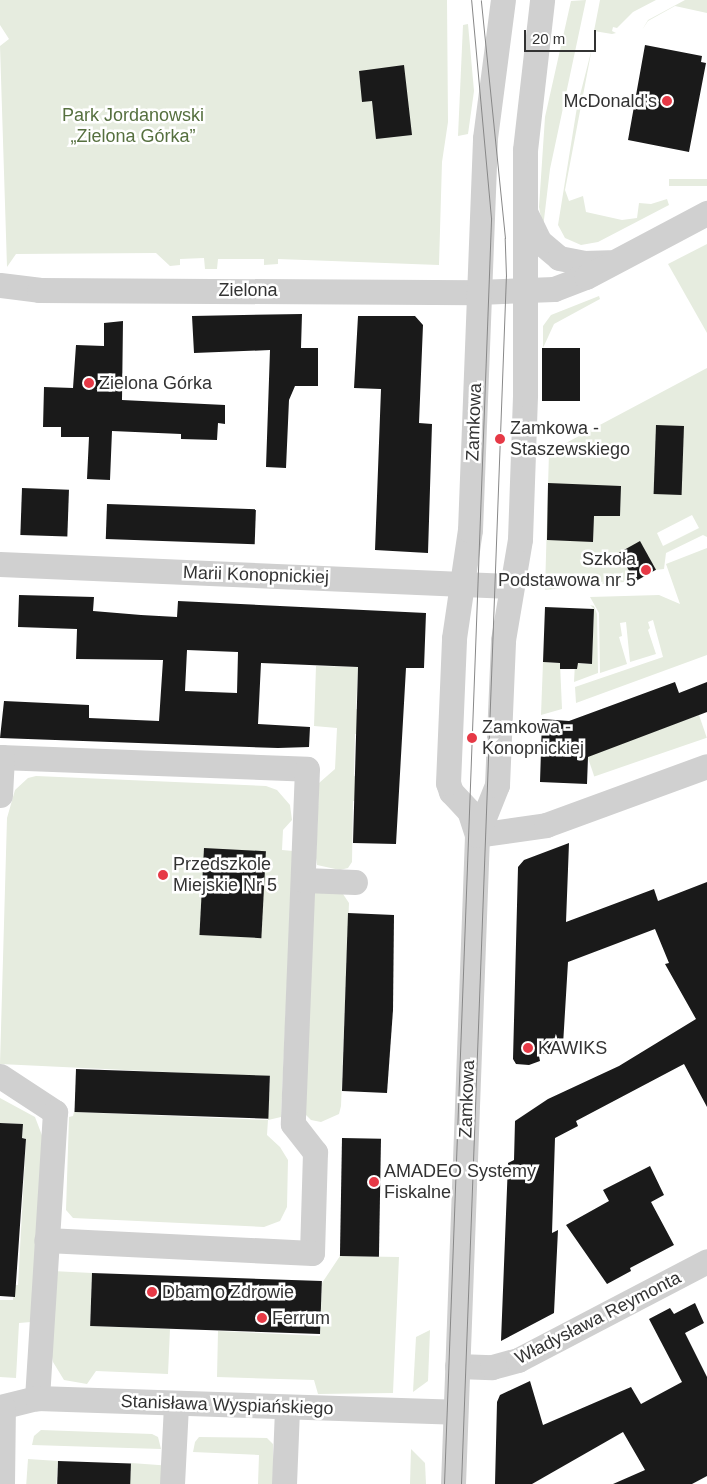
<!DOCTYPE html>
<meta charset="utf-8">
<style>
body{margin:0}
#map{position:relative;width:707px;height:1484px;overflow:hidden;background:#fff;font-family:Arial,sans-serif}
div>[style]{position:absolute}
.green>*{inset:0;background:#e6ecdf;transform-origin:0 0}
.building>*{inset:0;background:#1a1a1a;transform-origin:0 0}
.minor>*{height:25px;margin:-12.5px;padding:0 12.5px;transform-origin:12.5px;border-radius:12.5px;background:#d0d0d0}
.tram>*{height:1px;margin:-0.5px;padding:0 0.5px;transform-origin:0.5px;border-radius:0.5px;background:#888}
.dots>*{width:14px;height:14px;translate:-50% -50%;box-sizing:border-box;border:2px solid #fff;border-radius:50%}
span{translate:-50% -50%;white-space:nowrap;text-align:center;line-height:1.15;-webkit-text-stroke:5px #fff;paint-order:stroke}
.poi-label{font-size:18px;color:#333}
.right{translate:-100% -50%;text-align:right}
.left{translate:0 -50%;text-align:left}
.park-label{font-size:18px;color:#56703f}
.street-label{font-size:18px;color:#333}
.scale{position:absolute;left:524px;top:30px;width:72px;height:22px;box-sizing:border-box;border:2px solid #333;border-top:0;padding-left:6px;font-size:15px;line-height:18px;white-space:nowrap;color:#333;-webkit-text-stroke:4px #fff;paint-order:stroke}
</style>
<div id="map">
<div class="green">
<div style="clip-path:polygon(0 0,447px 0,448px 122px,442px 162px,439px 265px,278px 259px,278px 264px,264px 265px,264px 259px,218px 259px,217px 269px,205px 269px,204px 258px,180px 259px,180px 265px,170px 266px,156px 253px,16px 254px,7px 267px,0 46px,9px 39px,0 25px)"></div>
<div style="clip-path:polygon(586px 0,550px 169px,543px 228px,539px 207px,545px 117px,571px 1px)"></div>
<div style="clip-path:polygon(600px 0,656px 0,633px 12px,617px 28px,613px 27px,612px 31px,616px 33px,612px 34px,594px 31px)"></div>
<div style="clip-path:polygon(685px 0,707px 0,707px 13px,675px 6px,648px 21px,642px 30px,648px 20px)"></div>
<div style="clip-path:polygon(468px 24px,474px 91px,468px 134px,458px 136px,463px 25px)"></div>
<div style="clip-path:polygon(592px 48px,565px 190px,569px 201px,583px 196px,586px 212px,622px 220px,637px 218px,639px 203px,651px 204px,667px 199px,669px 205px,598px 242px,581px 245px,565px 238px,558px 225px,577px 107px)"></div>
<div style="left:707px;top:179px;width:7px;height:38px;rotate:90deg"></div>
<div style="clip-path:polygon(707px 244px,707px 333px,668px 264px)"></div>
<div style="clip-path:polygon(599px 296px,600px 299px,554px 324px,543px 348px,543px 326px,551px 315px)"></div>
<div style="clip-path:polygon(evenodd,707px 368px,707px 537px,703px 535px,666px 553px,664px 569px,655px 570px,645px 550px,624px 561px,634px 581px,545px 590px,549px 452px,707px 368px,692px 515px,699px 528px,663px 546px,657px 533px,692px 515px)"></div>
<div style="clip-path:polygon(707px 548px,707px 655px,576px 703px,575px 687px,663px 657px,653px 620px,648px 622px,650px 628px,648px 630px,656px 654px,630px 662px,626px 622px,620px 623px,622px 636px,619px 637px,627px 664px,600px 673px,599px 613px,590px 597px,659px 595px,680px 604px,666px 564px)"></div>
<div style="clip-path:polygon(590px 605px,594px 606px,597px 614px,598px 673px,574px 682px,575px 663px,592px 664px,594px 609px)"></div>
<div style="clip-path:polygon(543px 662px,560px 663px,562px 709px,541px 715px)"></div>
<div style="clip-path:polygon(316px 666px,358px 667px,356px 709px,361px 710px,360px 734px,355px 734px,354px 776px,359px 777px,358px 801px,353px 801px,352px 862px,348px 868px,340px 870px,317px 865px,316px 858px,319px 783px,335px 769px,337px 728px,314px 726px)"></div>
<div style="left:699px;top:715px;width:24px;height:119px;rotate:71deg"></div>
<div style="clip-path:polygon(36px 776px,266px 786px,277px 790px,290px 805px,292px 820px,283px 830px,282px 850px,293px 851px,281px 1117px,268px 1120px,267px 1135px,280px 1147px,288px 1160px,287px 1207px,280px 1221px,264px 1227px,73px 1218px,66px 1210px,69px 1117px,73px 1116px,74px 1112px,268px 1120px,270px 1077px,0 1064px,7px 818px,15px 790px,28px 778px)"></div>
<div style="clip-path:polygon(321px 888px,339px 888px,349px 903px,341px 1106px,339px 1114px,321px 1122px,311px 1120px,305px 1114px,313px 895px)"></div>
<div style="clip-path:polygon(0 1098px,35px 1117px,43px 1138px,31px 1322px,19px 1323px,16px 1378px,0 1377px,0 1300px,13px 1300px,14px 1285px,18px 1285px,26px 1139px,22px 1138px,23px 1124px,0 1123px)"></div>
<div style="clip-path:polygon(340px 1256px,399px 1257px,393px 1393px,318px 1394px,314px 1380px,217px 1377px,218px 1331px,320px 1336px,322px 1283px)"></div>
<div style="clip-path:polygon(52px 1271px,92px 1273px,90px 1326px,170px 1329px,168px 1374px,96px 1371px,87px 1384px,64px 1380px,53px 1362px,50px 1346px)"></div>
<div style="clip-path:polygon(430px 1330px,428px 1381px,413px 1392px,416px 1337px)"></div>
<div style="clip-path:polygon(41px 1430px,152px 1434px,158px 1437px,161px 1449px,32px 1445px,34px 1436px)"></div>
<div style="clip-path:polygon(199px 1437px,267px 1438px,273px 1444px,273px 1484px,258px 1484px,259px 1455px,193px 1452px,195px 1442px)"></div>
<div style="clip-path:polygon(411px 1449px,425px 1463px,426px 1484px,410px 1484px)"></div>
<div style="left:28px;top:1459px;width:30px;height:25px;rotate:4deg"></div>
<div style="left:131px;top:1463px;width:31px;height:21px;rotate:4deg"></div>
</div>
<div class="building">
<div style="clip-path:polygon(645px 45px,702px 56px,701px 62px,706px 63px,689px 152px,628px 140px)"></div>
<div style="clip-path:polygon(404px 65px,412px 135px,376px 139px,372px 101px,362px 102px,359px 71px)"></div>
<div style="clip-path:polygon(302px 314px,301px 348px,318px 348px,318px 386px,295px 386px,289px 400px,286px 468px,266px 467px,270px 350px,194px 353px,192px 316px)"></div>
<div style="clip-path:polygon(358px 316px,415px 316px,423px 325px,419px 423px,432px 424px,428px 553px,375px 550px,381px 389px,354px 388px)"></div>
<div style="clip-path:polygon(123px 321px,122px 400px,225px 405px,225px 424px,218px 423px,217px 440px,181px 439px,181px 434px,112px 431px,110px 480px,87px 479px,89px 437px,61px 437px,61px 427px,43px 427px,44px 387px,73px 388px,76px 345px,104px 346px,104px 323px)"></div>
<div style="left:542px;top:348px;width:38px;height:53px"></div>
<div style="left:656px;top:425px;width:28px;height:69px;rotate:2deg"></div>
<div style="clip-path:polygon(548px 483px,621px 486px,620px 516px,594px 516px,593px 542px,547px 540px)"></div>
<div style="left:22px;top:488px;width:47px;height:47px;rotate:2deg"></div>
<div style="left:107px;top:504px;width:149px;height:35px;rotate:2deg"></div>
<div style="left:640px;top:541px;width:33px;height:24px;rotate:61deg"></div>
<div style="clip-path:polygon(evenodd,19px 595px,94px 597px,93px 611px,141px 615px,177px 617px,178px 601px,426px 613px,424px 668px,406px 668px,396px 844px,353px 843px,358px 667px,261px 663px,258px 724px,310px 727px,309px 747px,278px 748px,0 738px,4px 701px,89px 705px,89px 718px,159px 721px,163px 660px,76px 659px,77px 629px,18px 627px,19px 595px,187px 650px,238px 652px,237px 693px,185px 691px,187px 650px)"></div>
<div style="clip-path:polygon(545px 607px,594px 609px,592px 664px,578px 663px,577px 669px,560px 669px,560px 663px,543px 662px)"></div>
<div style="clip-path:polygon(675px 682px,679px 693px,707px 682px,707px 712px,588px 757px,587px 784px,540px 782px,542px 719px,569px 721px)"></div>
<div style="clip-path:polygon(569px 843px,566px 922px,654px 889px,658px 901px,707px 882px,707px 1107px,684px 1064px,576px 1121px,578px 1126px,555px 1138px,552px 1233px,558px 1230px,554px 1313px,501px 1341px,508px 1163px,514px 1160px,515px 1121px,548px 1099px,619px 1066px,696px 1019px,665px 964px,669px 963px,655px 929px,568px 962px,563px 1045px,539px 1056px,540px 1061px,529px 1065px,516px 1064px,513px 1059px,518px 867px,524px 860px)"></div>
<div style="left:204px;top:848px;width:62px;height:87px;rotate:3deg"></div>
<div style="clip-path:polygon(348px 913px,394px 915px,393px 1010px,387px 1093px,342px 1091px)"></div>
<div style="left:76px;top:1069px;width:194px;height:43px;rotate:2deg"></div>
<div style="clip-path:polygon(0 1123px,23px 1124px,22px 1138px,26px 1139px,15px 1297px,0 1296px)"></div>
<div style="left:342px;top:1138px;width:39px;height:118px;rotate:1deg"></div>
<div style="clip-path:polygon(650px 1166px,664px 1195px,651px 1202px,674px 1245px,630px 1268px,631px 1271px,607px 1284px,566px 1225px,609px 1201px,603px 1190px)"></div>
<div style="left:92px;top:1273px;width:230px;height:53px;rotate:2deg"></div>
<div style="clip-path:polygon(695px 1303px,704px 1323px,685px 1333px,707px 1377px,707px 1476px,692px 1484px,613px 1484px,645px 1470px,623px 1432px,532px 1484px,495px 1484px,497px 1402px,500px 1395px,530px 1381px,543px 1425px,631px 1387px,641px 1404px,682px 1382px,649px 1319px,670px 1308px,674px 1314px)"></div>
<div style="left:58px;top:1461px;width:73px;height:23px;rotate:2deg"></div>
</div>
<div class="minor">
<div style="left:526px;top:214px;width:30px;rotate:64deg"></div>
<div style="left:539px;top:241px;width:26px;rotate:40deg"></div>
<div style="left:559px;top:258px;width:25px;rotate:11deg"></div>
<div style="left:584px;top:263px;width:25px;rotate:-2deg"></div>
<div style="left:0;top:285px;width:39px;rotate:7deg"></div>
<div style="left:39px;top:290px;width:439px;rotate:0.3deg"></div>
<div style="left:478px;top:292px;width:76px;rotate:-2.3deg"></div>
<div style="left:554px;top:289px;width:34px;rotate:-21deg"></div>
<div style="left:586px;top:277px;width:137px;rotate:-27.9deg"></div>
<div style="left:0;top:564px;width:512px;rotate:2.46deg"></div>
<div style="left:0;top:757px;width:307px;rotate:2.2deg"></div>
<div style="left:307px;top:769px;width:355px;rotate:92.3deg"></div>
<div style="left:293px;top:1124px;width:36px;rotate:52deg"></div>
<div style="left:315px;top:1152px;width:101px;rotate:91.7deg"></div>
<div style="left:312px;top:1253px;width:266px;rotate:-177.2deg"></div>
<div style="left:0;top:795px;width:38px;rotate:-87deg"></div>
<div style="left:477px;top:835px;width:25px;rotate:-108deg"></div>
<div style="left:469px;top:811px;width:26px;rotate:-133deg"></div>
<div style="left:451px;top:792px;width:9px;rotate:-108deg"></div>
<div style="left:448px;top:783px;width:145px;rotate:-87.6deg"></div>
<div style="left:454px;top:638px;width:109px;rotate:-81.6deg"></div>
<div style="left:470px;top:530px;width:392px;rotate:-87.8deg"></div>
<div style="left:485px;top:138px;width:139px;rotate:-82.6deg"></div>
<div style="left:477px;top:835px;width:70px;rotate:-8.2deg"></div>
<div style="left:546px;top:825px;width:171px;rotate:-20.1deg"></div>
<div style="left:304px;top:880px;width:51px;rotate:2.2deg"></div>
<div style="left:0;top:1076px;width:66px;rotate:33.2deg"></div>
<div style="left:55px;top:1112px;width:287px;rotate:93.6deg"></div>
<div style="left:457px;top:1366px;width:35px;rotate:2deg"></div>
<div style="left:492px;top:1367px;width:27px;rotate:-15deg"></div>
<div style="left:518px;top:1360px;width:213px;rotate:-27.6deg"></div>
<div style="left:0;top:1407px;width:38px;rotate:-14deg"></div>
<div style="left:37px;top:1398px;width:418px;rotate:1.9deg"></div>
<div style="left:2px;top:1484px;width:77px;rotate:-89.3deg"></div>
<div style="left:172px;top:1484px;width:80px;rotate:-87.1deg"></div>
<div style="left:284px;top:1484px;width:76px;rotate:-87.7deg"></div>
<div style="left:453px;top:1484px;width:649px;rotate:-87.88deg"></div>
<div style="left:477px;top:835px;width:54px;rotate:-68.2deg"></div>
<div style="left:497px;top:785px;width:145px;rotate:-87.6deg"></div>
<div style="left:503px;top:640px;width:102px;rotate:-80.4deg"></div>
<div style="left:520px;top:539px;width:145px;rotate:-88deg"></div>
<div style="left:525px;top:394px;width:244px;rotate:-90deg"></div>
<div style="left:525px;top:150px;width:151px;rotate:-83.5deg"></div>
</div>
<div class="tram">
<div style="left:444px;top:1484px;width:1267px;rotate:-87.87deg"></div>
<div style="left:491px;top:218px;width:219px;rotate:-95.2deg"></div>
<div style="left:461px;top:1484px;width:1209px;rotate:-87.87deg"></div>
<div style="left:506px;top:276px;width:38px;rotate:-92deg"></div>
<div style="left:505px;top:238px;width:239px;rotate:-95.8deg"></div>
</div>
<div class="dots">
<div style="left:667px;top:101px;background:#e63946"></div>
<div style="left:89px;top:383px;background:#e63946"></div>
<div style="left:500px;top:439px;background:#e63946"></div>
<div style="left:646px;top:570px;background:#e63946"></div>
<div style="left:472px;top:738px;background:#e63946"></div>
<div style="left:163px;top:875px;background:#e63946"></div>
<div style="left:528px;top:1048px;background:#e63946"></div>
<div style="left:374px;top:1182px;background:#e63946"></div>
<div style="left:152px;top:1292px;background:#e63946"></div>
<div style="left:262px;top:1318px;background:#e63946"></div>
</div>
<div class="poi-label">
<span class="right" style="left:657px;top:101px">McDonald's</span>
<span class="left" style="left:99px;top:383px">Zielona Górka</span>
<span class="left" style="left:510px;top:439px">Zamkowa -<br>Staszewskiego</span>
<span class="right" style="left:636px;top:570px">Szkoła<br>Podstawowa nr 5</span>
<span class="left" style="left:482px;top:738px">Zamkowa -<br>Konopnickiej</span>
<span class="left" style="left:173px;top:875px">Przedszkole<br>Miejskie Nr 5</span>
<span class="left" style="left:538px;top:1048px">KAWIKS</span>
<span class="left" style="left:384px;top:1182px">AMADEO Systemy<br>Fiskalne</span>
<span class="left" style="left:162px;top:1292px">Dbam o Zdrowie</span>
<span class="left" style="left:272px;top:1318px">Ferrum</span>
</div>
<div class="park-label">
<span style="left:133px;top:126px">Park Jordanowski<br>„Zielona Górka”</span>
</div>
<div class="street-label">
<span style="left:248px;top:290px">Zielona</span>
<span style="left:474px;top:422px;rotate:-88deg">Zamkowa</span>
<span style="left:256px;top:575px;rotate:2deg">Marii Konopnickiej</span>
<span style="left:467px;top:1099px;rotate:-88deg">Zamkowa</span>
<span style="left:598px;top:1318px;rotate:-27deg">Władysława Reymonta</span>
<span style="left:227px;top:1405px;rotate:2deg">Stanisława Wyspiańskiego</span>
</div>
<div class="scale">20 m</div>
</div>
